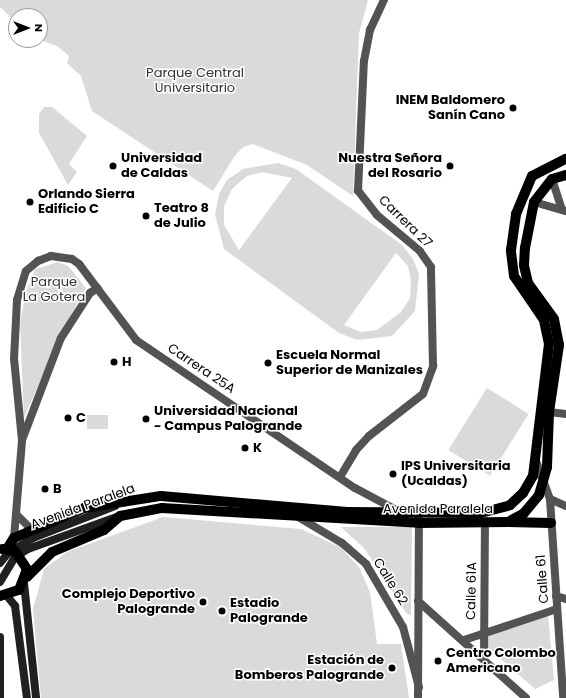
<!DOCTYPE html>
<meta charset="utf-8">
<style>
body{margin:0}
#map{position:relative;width:566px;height:698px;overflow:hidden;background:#fff;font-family:Poppins,sans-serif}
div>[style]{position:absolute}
.green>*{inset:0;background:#dadada;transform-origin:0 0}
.minor>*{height:8px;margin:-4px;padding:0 4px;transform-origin:4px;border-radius:4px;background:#535353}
.tertiary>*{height:8px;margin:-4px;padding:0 4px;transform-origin:4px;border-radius:4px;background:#535353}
.secondary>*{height:8px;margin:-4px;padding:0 4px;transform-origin:4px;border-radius:4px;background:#202020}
.primary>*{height:10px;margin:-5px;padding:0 5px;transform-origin:5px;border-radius:5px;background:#000}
.dots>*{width:11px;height:11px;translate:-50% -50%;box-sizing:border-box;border:2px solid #fff;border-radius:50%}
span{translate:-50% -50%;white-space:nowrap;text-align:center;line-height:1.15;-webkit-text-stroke:3px #fff;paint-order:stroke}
.park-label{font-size:13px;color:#313131}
.poi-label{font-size:13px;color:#000;font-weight:700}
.right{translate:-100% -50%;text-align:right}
.left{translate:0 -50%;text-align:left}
.street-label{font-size:13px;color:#000}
.north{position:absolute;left:8px;top:8px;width:40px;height:40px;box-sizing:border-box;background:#fff;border:1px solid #999;border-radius:50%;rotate:90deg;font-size:11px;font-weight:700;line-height:16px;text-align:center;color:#000}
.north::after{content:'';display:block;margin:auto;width:14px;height:18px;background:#000;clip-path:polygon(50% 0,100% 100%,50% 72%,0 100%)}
</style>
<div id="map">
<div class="green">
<div style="clip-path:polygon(0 0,368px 0,359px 33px,353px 196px,307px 165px,253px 144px,243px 147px,234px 157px,213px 191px,92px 111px,81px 76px,67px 63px,69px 56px,57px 46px,40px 40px,40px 16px,16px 16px,16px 22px,0 7px)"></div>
<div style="clip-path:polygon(44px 107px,52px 107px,87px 136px,69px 164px,77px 172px,68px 185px,39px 133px,39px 114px)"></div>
<div style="clip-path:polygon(evenodd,278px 163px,296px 169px,402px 245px,413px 259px,419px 274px,415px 311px,392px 336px,357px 340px,339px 333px,224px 249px,215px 215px,219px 194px,227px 180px,243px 169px,278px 163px,262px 172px,292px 178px,239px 250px,224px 225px,224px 206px,232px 189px,247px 176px,262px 172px,278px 163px,396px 253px,408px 266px,411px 281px,410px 298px,401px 312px,377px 330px,361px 332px,344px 325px,396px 253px)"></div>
<div style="clip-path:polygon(58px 262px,68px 266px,86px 288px,65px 325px,24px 418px,20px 323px,26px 292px,35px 269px)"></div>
<div style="left:487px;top:388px;width:49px;height:73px;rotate:32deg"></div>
<div style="left:108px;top:415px;width:14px;height:21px;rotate:90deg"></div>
<div style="clip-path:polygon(163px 517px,301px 529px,340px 547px,359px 567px,370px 592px,377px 644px,401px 644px,409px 698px,41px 698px,33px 609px,44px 569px,67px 552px)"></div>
<div style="clip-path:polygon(341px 527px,412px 527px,411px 615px,407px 614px,364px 548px)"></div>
<div style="clip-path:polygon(548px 615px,554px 680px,535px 689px,476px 637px)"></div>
</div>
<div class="minor">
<div style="left:549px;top:412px;width:17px;rotate:7deg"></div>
<div style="left:550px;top:499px;width:17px;rotate:24deg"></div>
<div style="left:556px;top:596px;width:10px;rotate:17deg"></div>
<div style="left:418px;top:601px;width:145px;rotate:41.9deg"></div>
<div style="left:464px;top:640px;width:98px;rotate:-18.4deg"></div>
<div style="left:484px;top:659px;width:136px;rotate:-89.6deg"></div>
</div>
<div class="tertiary">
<div style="left:552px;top:179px;width:32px;rotate:72deg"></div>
<div style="left:534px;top:202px;width:33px;rotate:16deg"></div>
<div style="left:22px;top:440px;width:109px;rotate:-69.1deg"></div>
<div style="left:61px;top:338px;width:54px;rotate:-57.2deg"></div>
<div style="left:90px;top:293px;width:9px;rotate:-32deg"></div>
<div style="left:536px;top:461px;width:40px;rotate:69.8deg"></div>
<div style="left:550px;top:499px;width:198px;rotate:86.2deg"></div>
<div style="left:340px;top:477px;width:31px;rotate:-59deg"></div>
<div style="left:356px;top:450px;width:19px;rotate:-47deg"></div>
<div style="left:369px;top:436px;width:68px;rotate:-37.9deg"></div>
<div style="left:423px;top:394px;width:30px;rotate:-70deg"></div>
<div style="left:433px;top:366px;width:99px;rotate:-91.2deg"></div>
<div style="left:431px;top:267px;width:19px;rotate:-125deg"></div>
<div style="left:420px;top:251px;width:56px;rotate:-140.1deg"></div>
<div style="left:377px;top:215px;width:31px;rotate:-128deg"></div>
<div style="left:358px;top:191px;width:130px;rotate:-87.4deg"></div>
<div style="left:364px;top:61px;width:32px;rotate:-79deg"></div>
<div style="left:370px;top:30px;width:33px;rotate:-65deg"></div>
<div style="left:17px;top:515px;width:21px;rotate:45deg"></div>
<div style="left:300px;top:518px;width:49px;rotate:30.8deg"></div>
<div style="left:342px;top:543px;width:32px;rotate:41deg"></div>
<div style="left:366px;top:564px;width:73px;rotate:59.6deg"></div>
<div style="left:403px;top:627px;width:62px;rotate:75.1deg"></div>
<div style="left:14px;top:538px;width:98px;rotate:-85.3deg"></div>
<div style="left:22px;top:440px;width:81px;rotate:-95.6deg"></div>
<div style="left:14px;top:359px;width:59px;rotate:-87.1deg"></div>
<div style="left:17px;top:300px;width:30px;rotate:-73deg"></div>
<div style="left:26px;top:271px;width:16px;rotate:-40deg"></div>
<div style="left:38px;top:261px;width:14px;rotate:-21deg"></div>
<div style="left:51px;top:256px;width:21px;rotate:8deg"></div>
<div style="left:72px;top:259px;width:9px;rotate:36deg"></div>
<div style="left:79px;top:264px;width:95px;rotate:53.1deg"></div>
<div style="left:136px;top:340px;width:264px;rotate:34.1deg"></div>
<div style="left:355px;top:488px;width:51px;rotate:28.1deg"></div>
<div style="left:418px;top:698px;width:181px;rotate:-89.7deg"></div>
</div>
<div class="secondary">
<div style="left:0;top:563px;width:14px;rotate:-51deg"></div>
<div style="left:9px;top:552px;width:28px;rotate:-30deg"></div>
<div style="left:33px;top:538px;width:88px;rotate:-21.3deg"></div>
<div style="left:0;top:582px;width:29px;rotate:-59deg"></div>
<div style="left:15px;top:557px;width:15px;rotate:-32deg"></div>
<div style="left:28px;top:549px;width:97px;rotate:-19.9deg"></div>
<div style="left:24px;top:583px;width:116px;rotate:84deg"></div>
<div style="left:7px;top:596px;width:13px;rotate:51deg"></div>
<div style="left:15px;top:606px;width:93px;rotate:82.6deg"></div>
<div style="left:0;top:637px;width:61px;rotate:90deg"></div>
</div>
<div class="primary">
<div style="left:508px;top:522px;width:43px;rotate:1.3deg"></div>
<div style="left:7px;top:549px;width:13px;rotate:-58deg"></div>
<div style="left:14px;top:538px;width:76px;rotate:-23.2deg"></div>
<div style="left:84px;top:508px;width:78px;rotate:-8.9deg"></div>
<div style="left:161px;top:496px;width:187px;rotate:4.9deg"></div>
<div style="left:347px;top:512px;width:134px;rotate:0.4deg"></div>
<div style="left:481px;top:513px;width:30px;rotate:-15deg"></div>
<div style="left:510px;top:505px;width:18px;rotate:-43deg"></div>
<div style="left:523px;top:493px;width:20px;rotate:-60deg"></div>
<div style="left:533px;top:476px;width:133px;rotate:-83.1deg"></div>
<div style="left:549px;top:344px;width:25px;rotate:-102deg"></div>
<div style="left:544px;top:320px;width:53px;rotate:-124.3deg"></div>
<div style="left:514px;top:276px;width:26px;rotate:-97deg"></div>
<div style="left:511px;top:250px;width:36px;rotate:-82deg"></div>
<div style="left:516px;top:214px;width:41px;rotate:-67.2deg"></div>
<div style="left:532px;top:176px;width:38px;rotate:-27deg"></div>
<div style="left:27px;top:577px;width:35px;rotate:-45deg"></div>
<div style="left:52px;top:552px;width:56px;rotate:-22.9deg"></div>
<div style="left:104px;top:530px;width:21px;rotate:-41deg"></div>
<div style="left:120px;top:516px;width:43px;rotate:-10.8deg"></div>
<div style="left:162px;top:508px;width:257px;rotate:3.3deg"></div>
<div style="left:419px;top:523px;width:89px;rotate:-0.6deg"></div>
<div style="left:508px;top:522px;width:18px;rotate:-29deg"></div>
<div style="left:524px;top:513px;width:23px;rotate:-50deg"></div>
<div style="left:539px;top:495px;width:29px;rotate:-74deg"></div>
<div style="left:547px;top:467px;width:55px;rotate:-87.9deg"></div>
<div style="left:549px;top:412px;width:68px;rotate:-81.5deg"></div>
<div style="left:559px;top:345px;width:26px;rotate:-101deg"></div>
<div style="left:554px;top:319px;width:44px;rotate:-125.8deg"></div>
<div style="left:528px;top:283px;width:18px;rotate:-103deg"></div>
<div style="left:524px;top:265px;width:17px;rotate:-87deg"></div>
<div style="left:525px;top:248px;width:47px;rotate:-78.9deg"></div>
<div style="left:534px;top:202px;width:29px;rotate:-52deg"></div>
<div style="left:552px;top:179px;width:15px;rotate:-16deg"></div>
<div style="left:0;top:596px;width:20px;rotate:-18deg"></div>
<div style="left:19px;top:590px;width:22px;rotate:-69deg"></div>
<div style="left:27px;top:569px;width:22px;rotate:-124deg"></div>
<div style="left:15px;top:551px;width:13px;rotate:-171deg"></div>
</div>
<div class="dots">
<div style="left:513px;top:108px;background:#000"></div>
<div style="left:113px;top:166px;background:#000"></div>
<div style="left:450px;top:166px;background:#000"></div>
<div style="left:30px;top:202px;background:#000"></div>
<div style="left:146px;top:216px;background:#000"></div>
<div style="left:114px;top:362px;background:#000"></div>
<div style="left:268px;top:363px;background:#000"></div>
<div style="left:68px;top:418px;background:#000"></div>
<div style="left:146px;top:419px;background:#000"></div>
<div style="left:245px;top:448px;background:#000"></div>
<div style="left:393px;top:474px;background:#000"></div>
<div style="left:45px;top:489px;background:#000"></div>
<div style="left:203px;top:602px;background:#000"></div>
<div style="left:222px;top:611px;background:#000"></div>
<div style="left:438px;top:661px;background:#000"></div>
<div style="left:392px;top:668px;background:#000"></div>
</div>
<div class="park-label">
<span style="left:195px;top:81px">Parque Central<br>Universitario</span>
<span style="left:54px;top:290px">Parque<br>La Gotera</span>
</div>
<div class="poi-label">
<span class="right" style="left:505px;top:108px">INEM Baldomero<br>Sanín Cano</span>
<span class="left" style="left:121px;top:166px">Universidad<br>de Caldas</span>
<span class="right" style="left:442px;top:166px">Nuestra Señora<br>del Rosario</span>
<span class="left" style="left:38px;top:202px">Orlando Sierra<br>Edificio C</span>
<span class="left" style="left:154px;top:216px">Teatro 8<br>de Julio</span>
<span class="left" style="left:276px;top:363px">Escuela Normal<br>Superior de Manizales</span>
<span class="left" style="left:122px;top:362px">H</span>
<span class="left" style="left:154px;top:419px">Universidad Nacional<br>- Campus Palogrande</span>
<span class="left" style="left:76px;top:418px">C</span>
<span class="left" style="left:253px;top:448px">K</span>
<span class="left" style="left:401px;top:474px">IPS Universitaria<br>(Ucaldas)</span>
<span class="left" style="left:53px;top:489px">B</span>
<span class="right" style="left:195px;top:602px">Complejo Deportivo<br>Palogrande</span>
<span class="left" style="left:230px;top:611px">Estadio<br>Palogrande</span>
<span class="left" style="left:446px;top:661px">Centro Colombo<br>Americano</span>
<span class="right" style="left:384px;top:668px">Estación de<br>Bomberos Palogrande</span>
</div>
<div class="street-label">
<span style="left:405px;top:222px;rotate:44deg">Carrera 27</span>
<span style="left:201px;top:369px;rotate:34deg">Carrera 25A</span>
<span style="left:83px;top:507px;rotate:-20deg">Avenida Paralela</span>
<span style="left:438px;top:509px">Avenida Paralela</span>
<span style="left:543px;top:579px;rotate:-94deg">Calle 61</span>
<span style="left:390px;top:582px;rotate:58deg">Calle 62</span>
<span style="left:472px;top:591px;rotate:-89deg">Calle 61A</span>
</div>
<div class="north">N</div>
</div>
